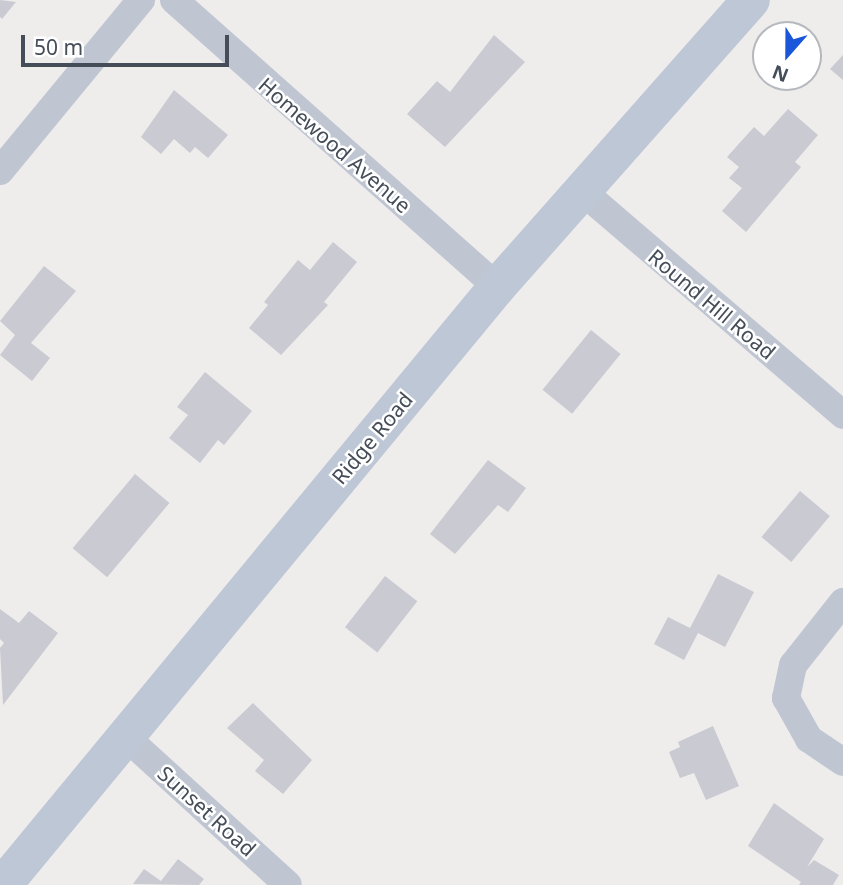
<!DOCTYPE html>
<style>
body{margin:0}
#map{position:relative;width:843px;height:885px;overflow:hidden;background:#efecec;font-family:"Noto Sans",sans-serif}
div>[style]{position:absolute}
.building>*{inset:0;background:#c9cad2;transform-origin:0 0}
.street>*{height:28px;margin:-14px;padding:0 14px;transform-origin:14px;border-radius:14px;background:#bfc6d2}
.secondary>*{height:38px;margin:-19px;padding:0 19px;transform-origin:19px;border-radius:19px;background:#bec7d5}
span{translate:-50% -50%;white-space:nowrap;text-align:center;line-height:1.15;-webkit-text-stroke:5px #fff;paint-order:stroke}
.street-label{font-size:21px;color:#454d59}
.north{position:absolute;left:752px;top:21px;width:70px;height:70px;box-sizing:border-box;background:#fff;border:2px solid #b5b8bd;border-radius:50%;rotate:201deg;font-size:19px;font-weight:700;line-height:28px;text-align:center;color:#454d59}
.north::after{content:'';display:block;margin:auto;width:24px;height:32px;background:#1a56da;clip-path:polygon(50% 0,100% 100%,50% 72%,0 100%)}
.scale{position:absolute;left:21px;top:35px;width:208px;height:32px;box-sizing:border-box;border:4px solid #454d59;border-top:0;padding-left:9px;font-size:21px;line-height:24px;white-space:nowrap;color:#454d59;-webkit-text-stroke:5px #fff;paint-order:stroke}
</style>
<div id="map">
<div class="building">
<div style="clip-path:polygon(0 0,16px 2px,2px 19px,0 17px)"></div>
<div style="clip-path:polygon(494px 35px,525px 62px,445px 147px,407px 114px,437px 81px,450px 92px)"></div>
<div style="clip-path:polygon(843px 55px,843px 80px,830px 69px)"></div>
<div style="clip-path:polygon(174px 90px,228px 135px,208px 158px,195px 147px,190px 153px,174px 139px,161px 154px,141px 137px)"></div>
<div style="clip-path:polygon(788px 109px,818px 135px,795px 162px,801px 167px,746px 232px,722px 211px,742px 188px,729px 178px,739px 167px,727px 157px,754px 127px,764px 136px)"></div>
<div style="clip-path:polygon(333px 242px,357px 262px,324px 302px,328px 305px,281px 355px,249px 328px,268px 305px,264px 302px,298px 260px,310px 270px)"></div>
<div style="clip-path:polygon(44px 266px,76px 291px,31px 343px,50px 358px,32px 381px,0 355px,15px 335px,0 321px)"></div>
<div style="left:591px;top:330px;width:38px;height:77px;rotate:39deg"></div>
<div style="clip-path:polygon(205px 372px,252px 411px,224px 445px,218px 440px,200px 463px,169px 438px,188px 415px,177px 407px)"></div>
<div style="clip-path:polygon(488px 460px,526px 488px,508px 512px,498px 505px,455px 554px,430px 534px)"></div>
<div style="left:135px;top:474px;width:45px;height:97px;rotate:40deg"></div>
<div style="left:800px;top:491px;width:39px;height:60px;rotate:40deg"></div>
<div style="clip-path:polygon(718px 574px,754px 592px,725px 647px,698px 633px,684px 660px,654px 644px,668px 617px,690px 628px)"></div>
<div style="left:385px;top:576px;width:41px;height:65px;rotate:38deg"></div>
<div style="clip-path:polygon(0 609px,19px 623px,29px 611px,58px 633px,3px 705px,0 648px,4px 643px,0 639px)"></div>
<div style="clip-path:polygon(253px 703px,312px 760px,283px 794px,255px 771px,264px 760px,227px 728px)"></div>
<div style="clip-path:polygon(713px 726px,739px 786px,706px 800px,694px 773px,680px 778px,669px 752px,680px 747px,678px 742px)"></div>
<div style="clip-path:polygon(774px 803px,824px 839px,807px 867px,814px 860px,839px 875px,833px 885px,799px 885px,801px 882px,748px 846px)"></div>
<div style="clip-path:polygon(178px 859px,204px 879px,199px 885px,133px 884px,144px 869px,161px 881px)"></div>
</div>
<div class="street">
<div style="left:174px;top:0;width:432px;rotate:41.6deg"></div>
<div style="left:0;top:171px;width:222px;rotate:-50.5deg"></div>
<div style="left:582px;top:191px;width:344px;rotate:40.6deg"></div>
<div style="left:843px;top:602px;width:80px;rotate:128.4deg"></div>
<div style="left:793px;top:665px;width:34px;rotate:102deg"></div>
<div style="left:786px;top:698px;width:47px;rotate:60.7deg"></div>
<div style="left:809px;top:739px;width:41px;rotate:34.1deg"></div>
<div style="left:126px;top:737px;width:219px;rotate:42.4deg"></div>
</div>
<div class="secondary">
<div style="left:3px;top:885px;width:776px;rotate:-50.44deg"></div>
<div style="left:497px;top:287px;width:383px;rotate:-48.5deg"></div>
</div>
<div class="street-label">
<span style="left:335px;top:145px;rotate:41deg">Homewood Avenue</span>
<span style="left:712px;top:304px;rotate:40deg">Round Hill Road</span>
<span style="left:372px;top:438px;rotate:-50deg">Ridge Road</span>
<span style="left:207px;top:811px;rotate:42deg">Sunset Road</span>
</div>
<div class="north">N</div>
<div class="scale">50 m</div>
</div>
